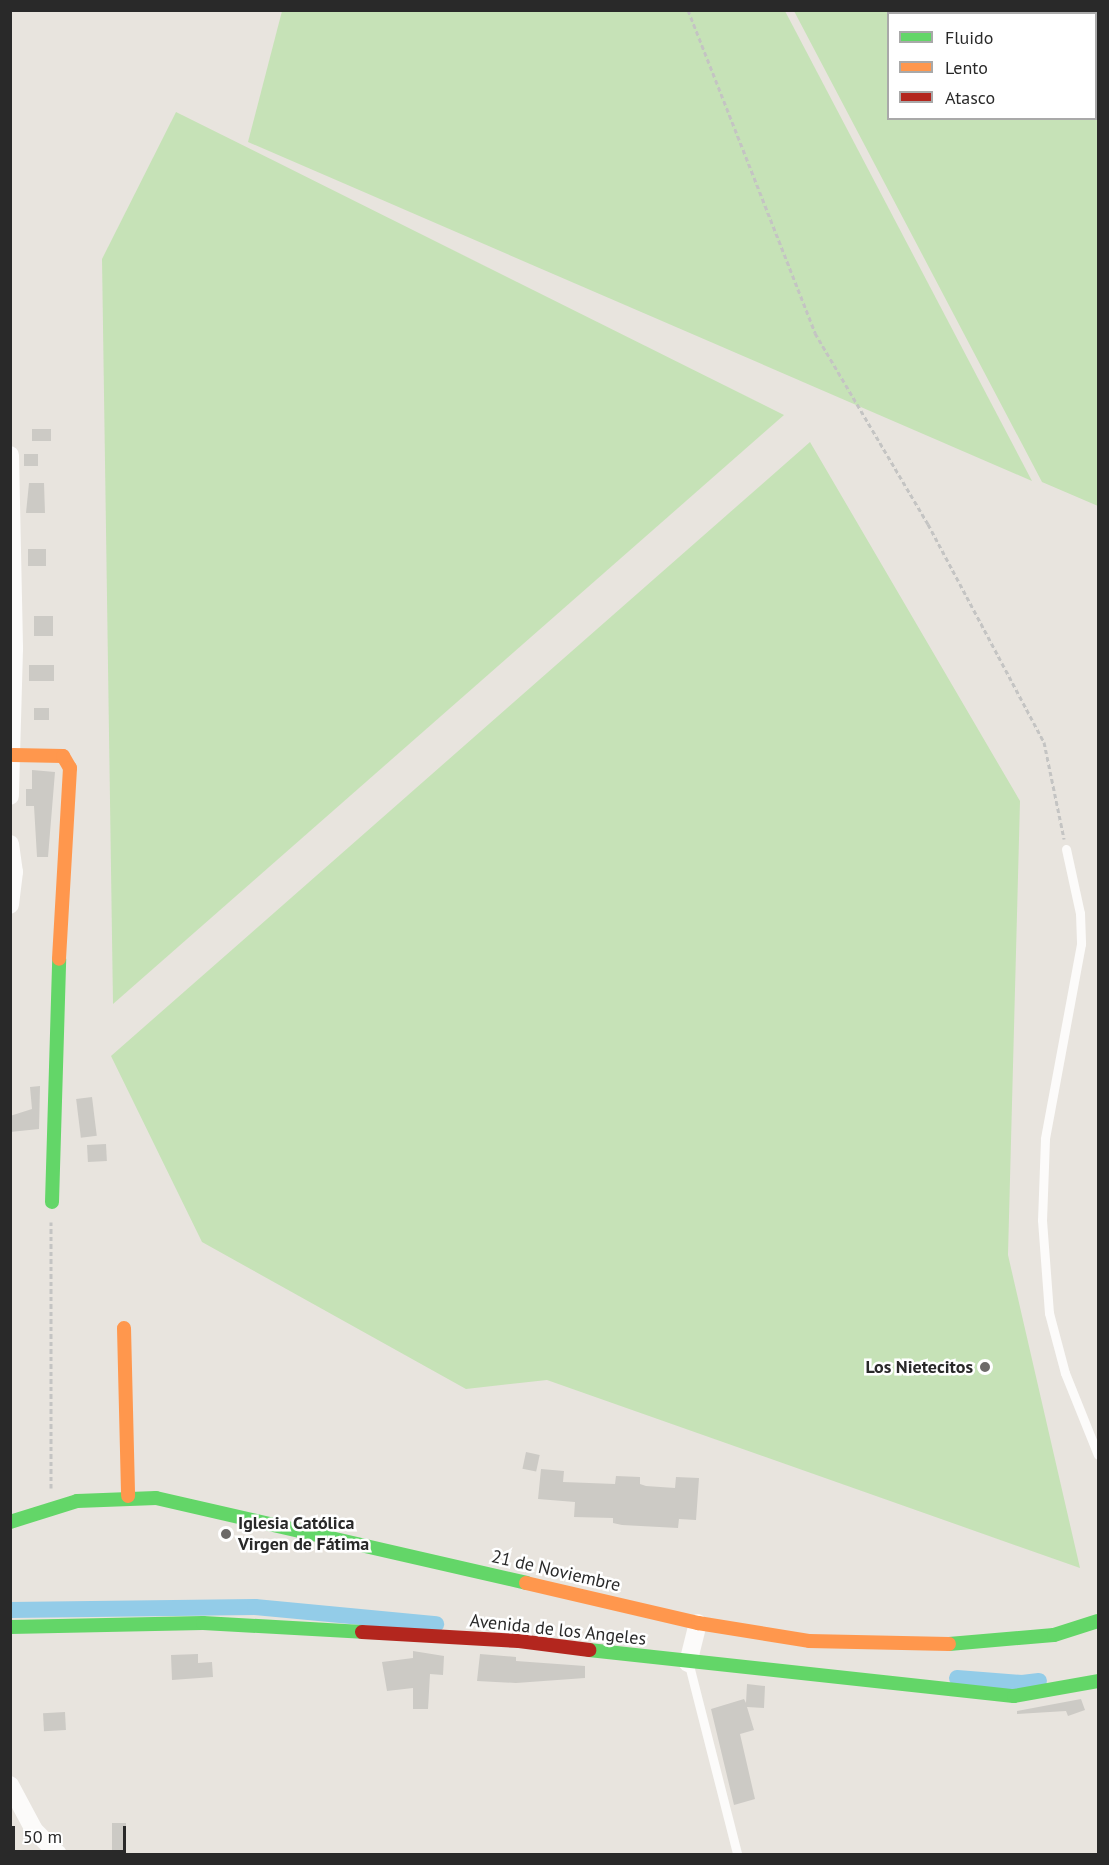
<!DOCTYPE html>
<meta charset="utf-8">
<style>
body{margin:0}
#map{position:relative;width:1109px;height:1865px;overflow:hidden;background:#e8e4de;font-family:"PT Sans",sans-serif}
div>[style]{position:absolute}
.green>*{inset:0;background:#c6e2b7}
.canal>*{height:16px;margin:-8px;padding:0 8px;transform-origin:8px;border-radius:8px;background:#93cce8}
.building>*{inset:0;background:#cccac5;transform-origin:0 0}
.path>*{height:3px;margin-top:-1.5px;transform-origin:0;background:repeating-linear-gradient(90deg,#c4c4c3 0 4.5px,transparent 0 7.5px)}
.lane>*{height:9px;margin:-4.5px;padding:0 4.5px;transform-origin:4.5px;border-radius:4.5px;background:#fcfbfa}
.street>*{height:18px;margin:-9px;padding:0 9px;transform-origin:9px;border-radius:9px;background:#fcfbfa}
.fast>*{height:14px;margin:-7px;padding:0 7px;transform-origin:7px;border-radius:7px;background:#63d668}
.slow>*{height:14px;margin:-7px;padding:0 7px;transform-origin:7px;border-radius:7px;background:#ff974d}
.jam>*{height:14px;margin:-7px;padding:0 7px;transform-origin:7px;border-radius:7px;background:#b3261e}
.dots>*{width:16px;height:16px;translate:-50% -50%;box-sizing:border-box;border:3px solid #fff;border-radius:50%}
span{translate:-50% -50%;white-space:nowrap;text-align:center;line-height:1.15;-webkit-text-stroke:5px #fff;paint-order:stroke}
.poi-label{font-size:18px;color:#292929;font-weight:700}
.right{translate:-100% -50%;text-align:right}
.left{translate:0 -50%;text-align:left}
.street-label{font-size:18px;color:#292929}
.frame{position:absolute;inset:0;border:12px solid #292929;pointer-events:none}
.legend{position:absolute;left:887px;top:12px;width:210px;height:108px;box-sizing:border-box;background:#fff;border:2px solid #a9a9a9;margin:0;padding:8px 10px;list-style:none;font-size:18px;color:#292929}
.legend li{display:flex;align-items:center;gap:12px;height:30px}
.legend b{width:30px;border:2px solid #a9a9a9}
.scale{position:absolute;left:12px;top:1826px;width:114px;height:27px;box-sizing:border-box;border:3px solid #292929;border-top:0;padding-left:8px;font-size:18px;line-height:21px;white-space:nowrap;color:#292929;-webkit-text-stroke:4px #fff;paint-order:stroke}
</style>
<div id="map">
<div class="green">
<div style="clip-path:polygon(282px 11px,785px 11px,1032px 481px,248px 142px)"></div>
<div style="clip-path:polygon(evenodd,794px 11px,1098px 11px,1098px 506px,1042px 482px,794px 11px,888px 14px,1096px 14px,1096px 118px,888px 118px,888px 14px)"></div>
<div style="clip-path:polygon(176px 112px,784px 415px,113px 1004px,102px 259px)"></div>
<div style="clip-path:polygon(810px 442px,1020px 801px,1008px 1255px,1080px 1568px,547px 1380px,466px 1389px,202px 1242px,111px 1056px)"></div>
</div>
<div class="canal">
<div style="left:10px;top:1610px;width:245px;rotate:-0.7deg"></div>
<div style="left:255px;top:1607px;width:182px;rotate:5.4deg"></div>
<div style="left:957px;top:1678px;width:65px;rotate:4.4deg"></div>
<div style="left:1022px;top:1683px;width:17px;rotate:-7deg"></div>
</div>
<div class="building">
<div style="left:32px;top:429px;width:19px;height:12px"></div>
<div style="left:24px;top:454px;width:14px;height:12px"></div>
<div style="clip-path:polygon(29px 483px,44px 483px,45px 513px,26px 513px)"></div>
<div style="left:28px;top:549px;width:18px;height:17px"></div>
<div style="left:53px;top:616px;width:20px;height:19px;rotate:90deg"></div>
<div style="left:29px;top:665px;width:25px;height:16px"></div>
<div style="left:34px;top:708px;width:15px;height:12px"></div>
<div style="clip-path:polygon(32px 770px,55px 772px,48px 857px,37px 857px,34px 806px,26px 806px,26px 789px,32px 789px)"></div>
<div style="clip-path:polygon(40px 1086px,39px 1129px,10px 1132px,10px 1116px,32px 1109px,30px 1087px)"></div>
<div style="left:92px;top:1097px;width:39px;height:16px;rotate:83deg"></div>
<div style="left:106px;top:1144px;width:17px;height:19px;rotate:87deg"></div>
<div style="left:526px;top:1452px;width:14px;height:17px;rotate:12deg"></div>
<div style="clip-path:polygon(541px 1469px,564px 1471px,563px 1482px,615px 1484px,616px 1476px,640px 1477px,640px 1484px,646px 1486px,675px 1488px,676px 1477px,699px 1478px,696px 1520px,679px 1519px,678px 1528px,622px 1525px,613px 1523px,613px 1518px,574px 1517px,575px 1502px,538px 1499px)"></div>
<div style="clip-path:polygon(413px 1651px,444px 1656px,443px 1675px,430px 1674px,428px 1709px,413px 1709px,413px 1688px,387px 1691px,382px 1662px,413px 1658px)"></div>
<div style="clip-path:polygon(198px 1654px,198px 1663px,212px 1662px,213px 1677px,172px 1680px,171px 1655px)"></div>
<div style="clip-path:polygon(480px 1654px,516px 1657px,516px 1661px,585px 1666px,585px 1678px,516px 1683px,477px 1681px)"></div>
<div style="clip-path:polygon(747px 1684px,765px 1686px,764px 1708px,747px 1707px,754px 1730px,740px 1734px,755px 1799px,734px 1805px,711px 1709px,744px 1699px,746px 1703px)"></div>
<div style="clip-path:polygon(1081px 1699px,1085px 1710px,1068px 1716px,1066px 1711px,1017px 1714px,1017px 1711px)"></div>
<div style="left:65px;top:1712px;width:18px;height:22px;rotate:87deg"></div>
<div style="left:112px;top:1823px;width:14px;height:29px"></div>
</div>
<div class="path">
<div style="left:688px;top:10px;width:347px;rotate:68.5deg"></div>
<div style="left:815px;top:333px;width:222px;rotate:59.4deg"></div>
<div style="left:928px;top:524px;width:247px;rotate:62deg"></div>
<div style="left:1044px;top:742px;width:99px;rotate:78.3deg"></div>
<div style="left:51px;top:1488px;width:266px;rotate:-90deg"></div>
</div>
<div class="lane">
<div style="left:1066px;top:849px;width:66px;rotate:77.7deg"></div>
<div style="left:1080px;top:913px;width:31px;rotate:88deg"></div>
<div style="left:1081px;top:944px;width:198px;rotate:100.5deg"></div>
<div style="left:1045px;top:1139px;width:81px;rotate:92.1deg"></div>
<div style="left:1042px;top:1220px;width:93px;rotate:85.7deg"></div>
<div style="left:1049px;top:1313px;width:62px;rotate:75.1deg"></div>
<div style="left:1065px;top:1373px;width:88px;rotate:68.1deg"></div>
<div style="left:689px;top:1665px;width:195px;rotate:75.7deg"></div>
</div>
<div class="street">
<div style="left:10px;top:455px;width:194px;rotate:88.8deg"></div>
<div style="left:14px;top:649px;width:147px;rotate:91.6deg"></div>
<div style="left:10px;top:844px;width:28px;rotate:82deg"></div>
<div style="left:14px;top:872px;width:33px;rotate:97deg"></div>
<div style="left:688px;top:1663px;width:41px;rotate:-76deg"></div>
<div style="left:10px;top:1785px;width:51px;rotate:61.9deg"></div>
<div style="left:34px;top:1830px;width:34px;rotate:45deg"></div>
</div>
<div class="fast">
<div style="left:52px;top:1202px;width:243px;rotate:-88.3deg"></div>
<div style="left:10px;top:1522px;width:70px;rotate:-17.4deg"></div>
<div style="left:77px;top:1501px;width:79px;rotate:-2.2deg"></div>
<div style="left:156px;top:1498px;width:380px;rotate:12.9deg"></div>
<div style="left:10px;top:1627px;width:193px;rotate:-1.2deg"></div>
<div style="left:203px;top:1623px;width:159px;rotate:3.2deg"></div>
<div style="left:949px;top:1644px;width:105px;rotate:-4.9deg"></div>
<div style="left:1054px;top:1635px;width:46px;rotate:-17.7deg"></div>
<div style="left:589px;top:1650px;width:427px;rotate:6.2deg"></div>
<div style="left:1014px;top:1696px;width:85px;rotate:-10.1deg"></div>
</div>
<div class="slow">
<div style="left:13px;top:755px;width:50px;rotate:1.1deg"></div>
<div style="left:63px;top:756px;width:14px;rotate:60deg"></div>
<div style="left:70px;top:768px;width:191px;rotate:93.3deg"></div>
<div style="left:124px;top:1328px;width:168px;rotate:88.6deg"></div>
<div style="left:526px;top:1583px;width:177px;rotate:13.1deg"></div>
<div style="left:698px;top:1623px;width:112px;rotate:9.2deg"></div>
<div style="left:809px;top:1641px;width:140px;rotate:1.2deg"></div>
</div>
<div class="jam">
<div style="left:362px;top:1632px;width:157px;rotate:3.3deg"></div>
<div style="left:519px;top:1641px;width:71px;rotate:7.3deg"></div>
</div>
<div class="dots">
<div style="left:985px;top:1367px;background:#6c6a68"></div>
<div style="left:226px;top:1534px;background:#6c6a68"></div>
</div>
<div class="poi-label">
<span class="right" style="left:973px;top:1367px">Los Nietecitos</span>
<span class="left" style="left:238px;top:1534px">Iglesia Católica<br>Virgen de Fátima</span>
</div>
<div class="street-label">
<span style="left:556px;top:1571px;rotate:13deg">21 de Noviembre</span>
<span style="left:558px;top:1630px;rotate:6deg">Avenida de los Angeles</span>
</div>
<div class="frame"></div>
<ul class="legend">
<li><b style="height:8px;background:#63d668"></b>Fluido</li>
<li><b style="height:8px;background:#ff974d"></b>Lento</li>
<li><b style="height:8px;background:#b3261e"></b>Atasco</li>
</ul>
<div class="scale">50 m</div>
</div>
